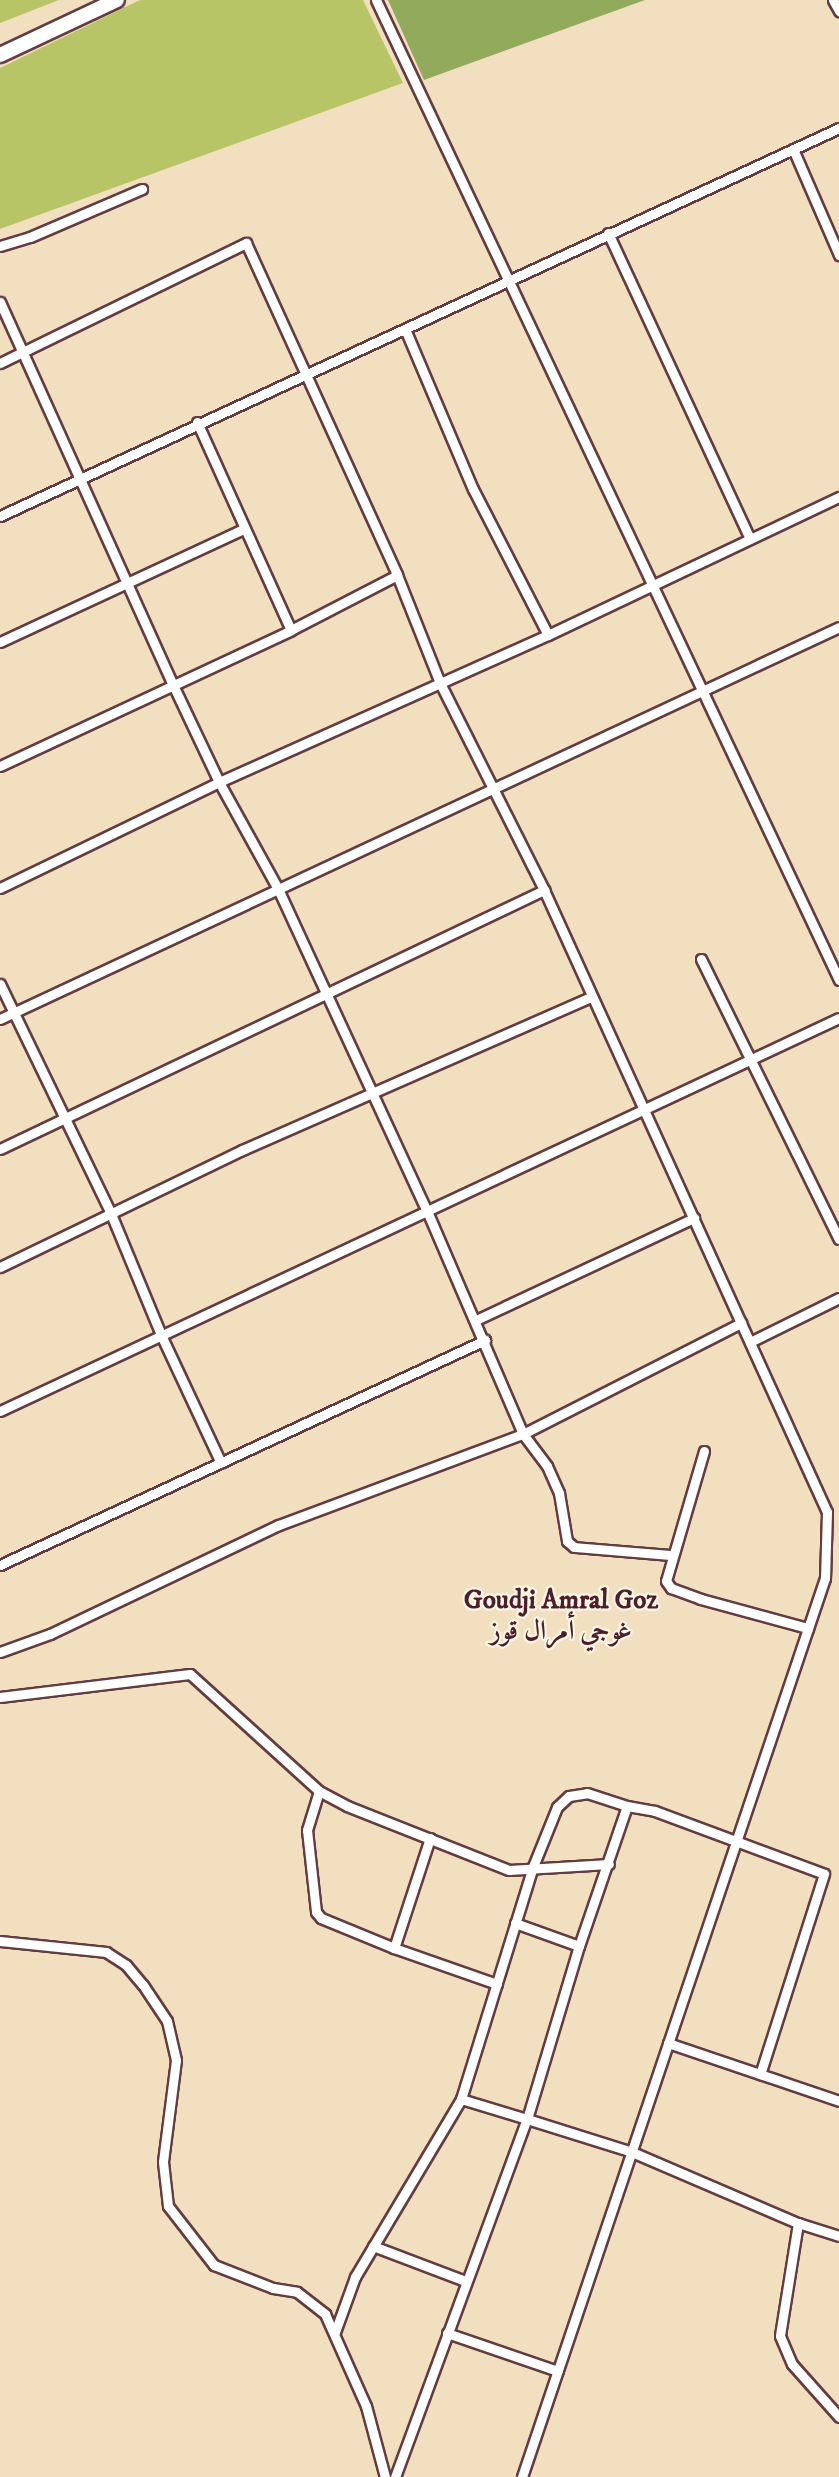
<!DOCTYPE html>
<meta charset="utf-8">
<style>
body{margin:0}
#map{position:relative;width:839px;height:2477px;overflow:hidden;background:#f2dfbf;font-family:"IM FELL DW Pica",Amiri,serif}
div>[style]{position:absolute}
.green>*{inset:0;background:#b8c567}
.forest>*{inset:0;background:#92aa5c}
.roads{filter:drop-shadow(2px 0 #633c41) drop-shadow(-2px 0 #633c41) drop-shadow(0 2px #633c41) drop-shadow(0 -2px #633c41)}
.minor>*{height:9px;margin:-4.5px;padding:0 4.5px;transform-origin:4.5px;border-radius:4.5px;background:#fff}
.highway>*{height:14px;margin:-7px;padding:0 7px;transform-origin:7px;border-radius:7px;background:#fff}
span{translate:-50% -50%;white-space:nowrap;text-align:center;line-height:1.15;-webkit-text-stroke:4.5px #fcf5e5;paint-order:stroke}
.neighbourhood-label{font-size:27px;color:#4a1f2b;font-weight:700}
</style>
<div id="map">
<div class="green">
<div style="clip-path:polygon(0 0,59px 0,0 23px)"></div>
<div style="clip-path:polygon(140px 0,363px 0,403px 83px,0 229px,0 68px)"></div>
</div>
<div class="forest">
<div style="clip-path:polygon(388px 0,645px 0,424px 80px)"></div>
</div>
<div class="roads">
<div class="minor">
<div style="left:376px;top:0;width:1084px;rotate:64.71deg"></div>
<div style="left:833px;top:0;width:13px;rotate:61deg"></div>
<div style="left:793px;top:149px;width:116px;rotate:66.5deg"></div>
<div style="left:608px;top:233px;width:337px;rotate:65.1deg"></div>
<div style="left:0;top:246px;width:31px;rotate:-17deg"></div>
<div style="left:30px;top:237px;width:122px;rotate:-23.2deg"></div>
<div style="left:0;top:302px;width:420px;rotate:65.7deg"></div>
<div style="left:173px;top:685px;width:107px;rotate:64.6deg"></div>
<div style="left:219px;top:782px;width:122px;rotate:61.1deg"></div>
<div style="left:278px;top:889px;width:355px;rotate:65.2deg"></div>
<div style="left:427px;top:1211px;width:243px;rotate:66.7deg"></div>
<div style="left:523px;top:1434px;width:40px;rotate:53deg"></div>
<div style="left:547px;top:1466px;width:30px;rotate:66deg"></div>
<div style="left:559px;top:1493px;width:49px;rotate:80.5deg"></div>
<div style="left:567px;top:1541px;width:9px;rotate:41deg"></div>
<div style="left:574px;top:1547px;width:98px;rotate:4.7deg"></div>
<div style="left:405px;top:329px;width:174px;rotate:67deg"></div>
<div style="left:473px;top:489px;width:164px;rotate:62.8deg"></div>
<div style="left:0;top:363px;width:274px;rotate:-26deg"></div>
<div style="left:246px;top:243px;width:365px;rotate:65.5deg"></div>
<div style="left:397px;top:575px;width:116px;rotate:68.3deg"></div>
<div style="left:440px;top:683px;width:232px;rotate:63.3deg"></div>
<div style="left:544px;top:890px;width:683px;rotate:65.54deg"></div>
<div style="left:827px;top:1512px;width:66px;rotate:91.7deg"></div>
<div style="left:825px;top:1578px;width:949px;rotate:108.63deg"></div>
<div style="left:197px;top:422px;width:228px;rotate:65.7deg"></div>
<div style="left:0;top:516px;width:924px;rotate:-24.82deg"></div>
<div style="left:0;top:642px;width:268px;rotate:-24.9deg"></div>
<div style="left:0;top:766px;width:321px;rotate:-25deg"></div>
<div style="left:291px;top:630px;width:119px;rotate:-27.4deg"></div>
<div style="left:0;top:888px;width:243px;rotate:-25.8deg"></div>
<div style="left:219px;top:782px;width:360px;rotate:-24.1deg"></div>
<div style="left:548px;top:635px;width:322px;rotate:-25.4deg"></div>
<div style="left:701px;top:959px;width:312px;rotate:63.8deg"></div>
<div style="left:0;top:984px;width:255px;rotate:64.2deg"></div>
<div style="left:111px;top:1214px;width:131px;rotate:67.5deg"></div>
<div style="left:161px;top:1335px;width:141px;rotate:64.9deg"></div>
<div style="left:0;top:1019px;width:926px;rotate:-25.04deg"></div>
<div style="left:0;top:1149px;width:603px;rotate:-25.46deg"></div>
<div style="left:0;top:1267px;width:269px;rotate:-25.8deg"></div>
<div style="left:242px;top:1150px;width:381px;rotate:-23.7deg"></div>
<div style="left:476px;top:1320px;width:241px;rotate:-25.1deg"></div>
<div style="left:750px;top:1342px;width:99px;rotate:-26.3deg"></div>
<div style="left:0;top:1411px;width:926px;rotate:-25.1deg"></div>
<div style="left:704px;top:1451px;width:135px;rotate:106.3deg"></div>
<div style="left:666px;top:1581px;width:9px;rotate:54deg"></div>
<div style="left:671px;top:1588px;width:32px;rotate:20deg"></div>
<div style="left:701px;top:1599px;width:111px;rotate:15.2deg"></div>
<div style="left:0;top:1565px;width:535px;rotate:-24.89deg"></div>
<div style="left:0;top:1652px;width:53px;rotate:-19.8deg"></div>
<div style="left:50px;top:1634px;width:254px;rotate:-25.5deg"></div>
<div style="left:279px;top:1525px;width:260px;rotate:-20.5deg"></div>
<div style="left:523px;top:1434px;width:245px;rotate:-27deg"></div>
<div style="left:0;top:1697px;width:191px;rotate:-6.9deg"></div>
<div style="left:190px;top:1674px;width:174px;rotate:42.2deg"></div>
<div style="left:319px;top:1791px;width:32px;rotate:28deg"></div>
<div style="left:347px;top:1806px;width:174px;rotate:21.6deg"></div>
<div style="left:509px;top:1870px;width:100px;rotate:-3.4deg"></div>
<div style="left:319px;top:1791px;width:41px;rotate:107.1deg"></div>
<div style="left:307px;top:1830px;width:82px;rotate:83.7deg"></div>
<div style="left:316px;top:1912px;width:8px;rotate:50deg"></div>
<div style="left:321px;top:1918px;width:79px;rotate:22.3deg"></div>
<div style="left:430px;top:1838px;width:116px;rotate:108.1deg"></div>
<div style="left:394px;top:1948px;width:109px;rotate:19.3deg"></div>
<div style="left:515px;top:1923px;width:68px;rotate:19.8deg"></div>
<div style="left:0;top:1941px;width:107px;rotate:5.9deg"></div>
<div style="left:106px;top:1952px;width:24px;rotate:33deg"></div>
<div style="left:126px;top:1965px;width:26px;rotate:50deg"></div>
<div style="left:143px;top:1985px;width:43px;rotate:56.3deg"></div>
<div style="left:167px;top:2021px;width:40px;rotate:77deg"></div>
<div style="left:176px;top:2060px;width:103px;rotate:97.3deg"></div>
<div style="left:163px;top:2162px;width:44px;rotate:83.5deg"></div>
<div style="left:168px;top:2206px;width:75px;rotate:52.1deg"></div>
<div style="left:214px;top:2265px;width:63px;rotate:21.3deg"></div>
<div style="left:273px;top:2288px;width:24px;rotate:9deg"></div>
<div style="left:297px;top:2292px;width:36px;rotate:38deg"></div>
<div style="left:325px;top:2314px;width:101px;rotate:66deg"></div>
<div style="left:366px;top:2406px;width:73px;rotate:75deg"></div>
<div style="left:668px;top:2043px;width:181px;rotate:18.7deg"></div>
<div style="left:461px;top:2099px;width:69px;rotate:16.9deg"></div>
<div style="left:527px;top:2119px;width:181px;rotate:-73.3deg"></div>
<div style="left:579px;top:1946px;width:148px;rotate:-71.1deg"></div>
<div style="left:627px;top:1806px;width:28px;rotate:10deg"></div>
<div style="left:655px;top:1811px;width:180px;rotate:20.4deg"></div>
<div style="left:824px;top:1874px;width:210px;rotate:107.7deg"></div>
<div style="left:798px;top:2223px;width:114px;rotate:99.1deg"></div>
<div style="left:780px;top:2336px;width:30px;rotate:67deg"></div>
<div style="left:792px;top:2364px;width:71px;rotate:48.4deg"></div>
<div style="left:373px;top:2246px;width:98px;rotate:20.8deg"></div>
<div style="left:335px;top:2332px;width:59px;rotate:-70deg"></div>
<div style="left:355px;top:2277px;width:207px;rotate:-59.2deg"></div>
<div style="left:461px;top:2099px;width:241px;rotate:-72.8deg"></div>
<div style="left:532px;top:1869px;width:67px;rotate:-68deg"></div>
<div style="left:557px;top:1807px;width:16px;rotate:-43deg"></div>
<div style="left:569px;top:1796px;width:18px;rotate:-9deg"></div>
<div style="left:587px;top:1793px;width:42px;rotate:18deg"></div>
<div style="left:447px;top:2333px;width:117px;rotate:18.9deg"></div>
<div style="left:395px;top:2477px;width:382px;rotate:-69.8deg"></div>
<div style="left:527px;top:2119px;width:110px;rotate:17.4deg"></div>
<div style="left:632px;top:2152px;width:181px;rotate:23.2deg"></div>
<div style="left:798px;top:2223px;width:43px;rotate:17.6deg"></div>
</div>
<div class="highway">
<div style="left:0;top:55px;width:129px;rotate:-25.2deg"></div>
</div>
</div>
<div class="neighbourhood-label">
<span style="left:561px;top:1616px">Goudji Amral Goz<br>غوجي أمرال قوز</span>
</div>
</div>
